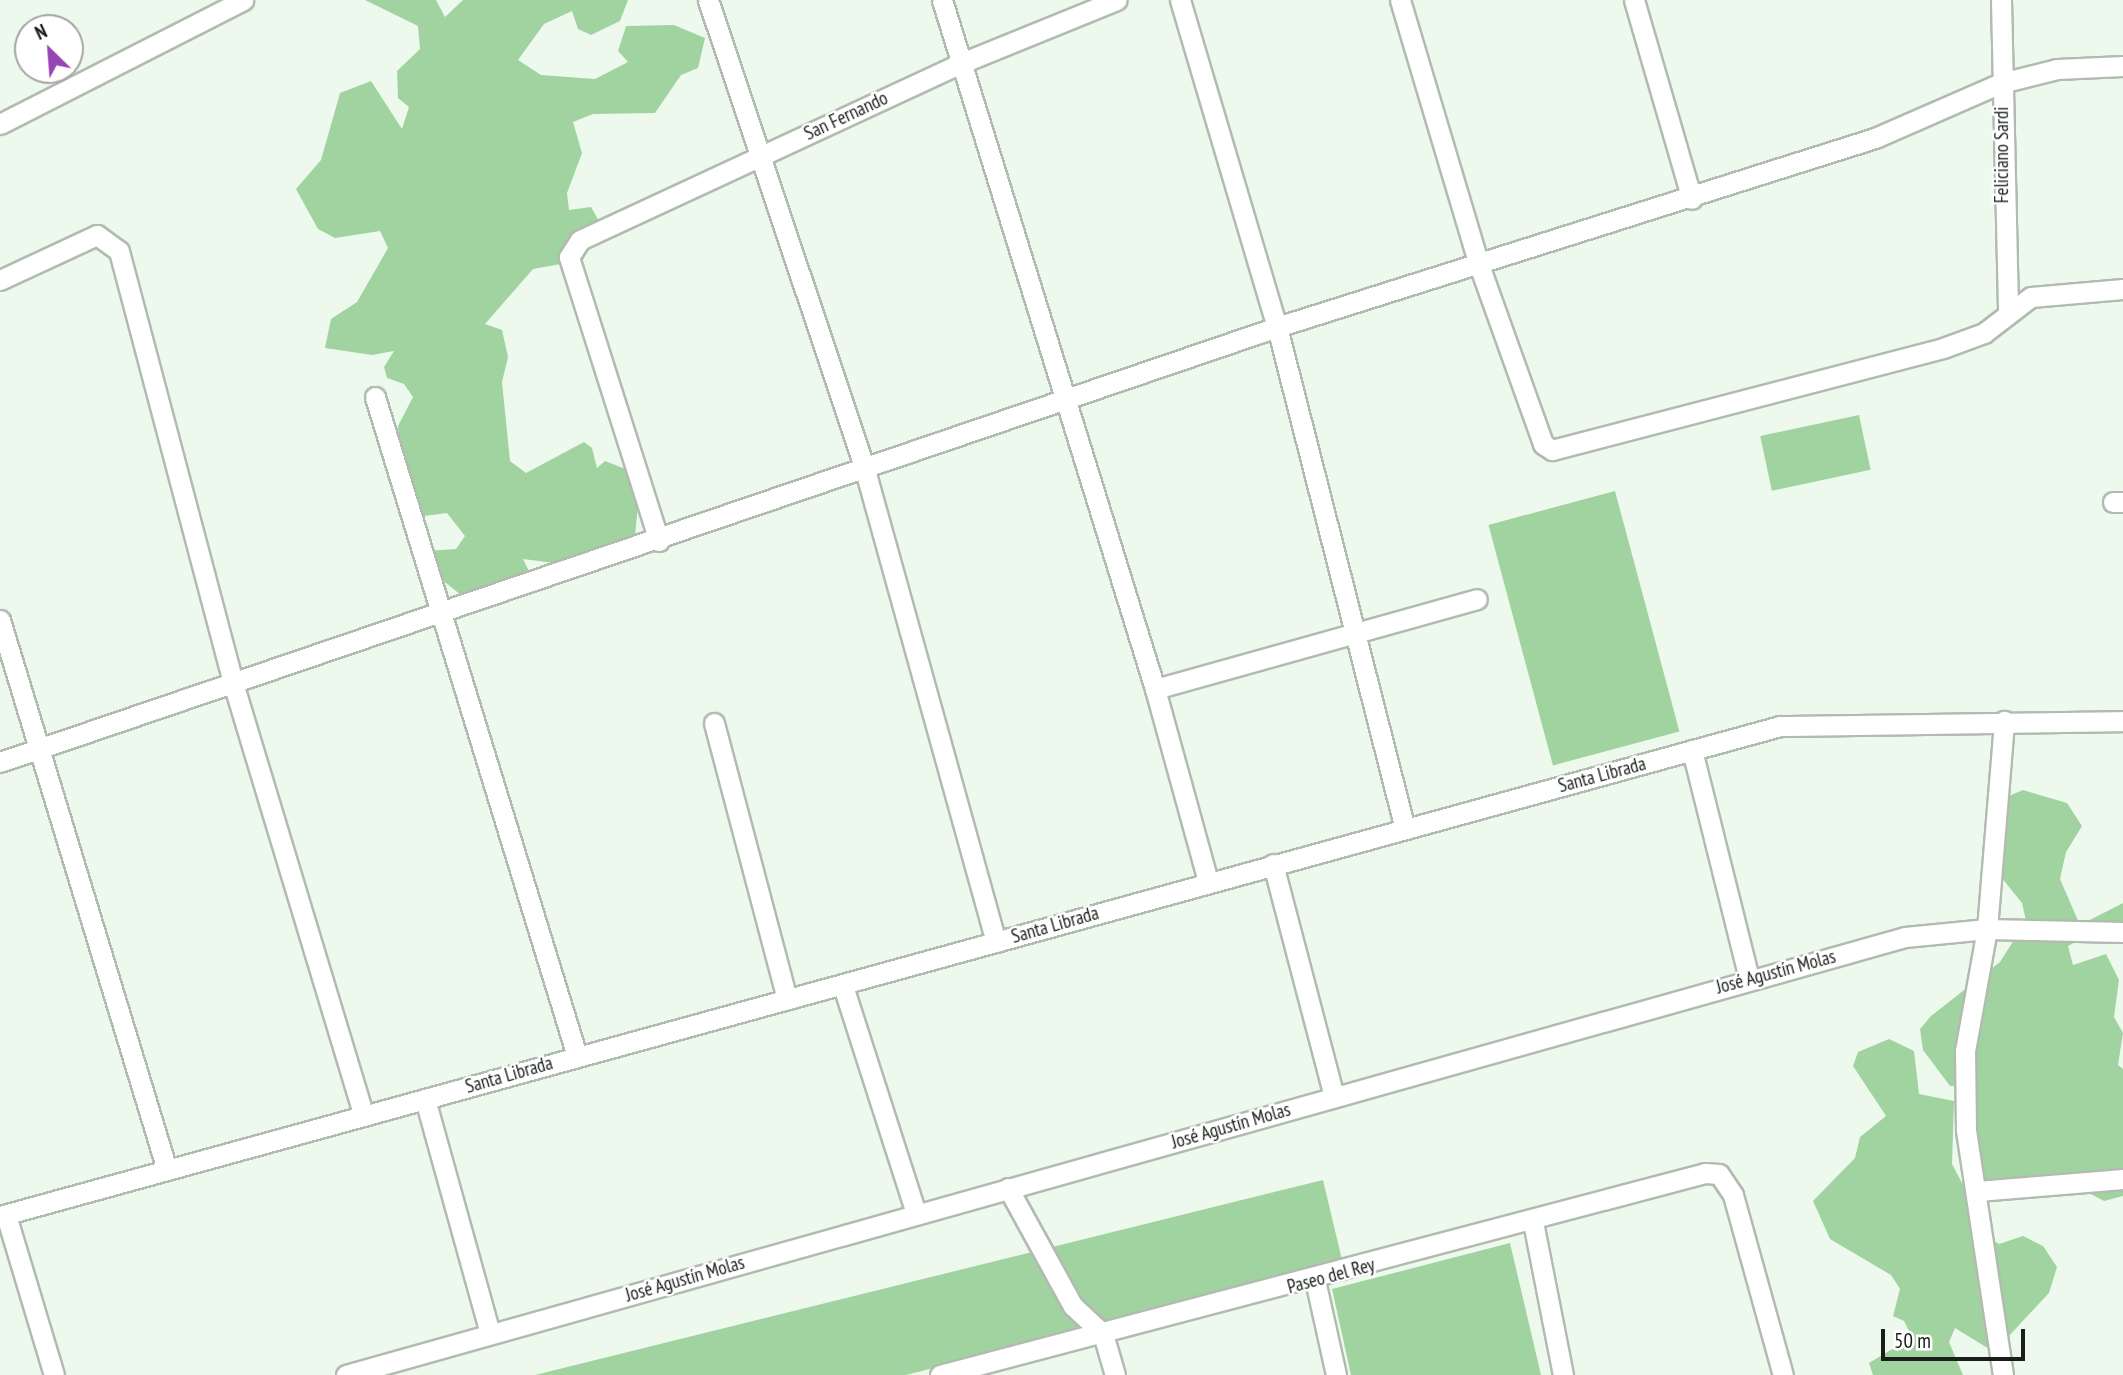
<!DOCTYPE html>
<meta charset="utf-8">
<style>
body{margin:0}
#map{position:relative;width:2123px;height:1375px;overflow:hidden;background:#eef9ed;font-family:"PT Sans Narrow",sans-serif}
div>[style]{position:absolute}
.green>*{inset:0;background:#a1d3a0;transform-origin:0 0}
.roads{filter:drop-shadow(2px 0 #b1bbb0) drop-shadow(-2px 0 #b1bbb0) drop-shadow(0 2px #b1bbb0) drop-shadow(0 -2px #b1bbb0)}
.minor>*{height:19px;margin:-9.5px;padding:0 9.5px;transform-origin:9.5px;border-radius:9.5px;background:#fff}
span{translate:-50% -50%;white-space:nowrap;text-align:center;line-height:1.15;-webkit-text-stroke:5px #fff;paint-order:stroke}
.street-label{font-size:19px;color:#1a1e1a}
.north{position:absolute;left:14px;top:14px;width:70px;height:70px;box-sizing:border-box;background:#fff;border:2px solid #a3a5a3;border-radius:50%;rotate:335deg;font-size:19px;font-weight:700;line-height:28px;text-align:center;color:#1a1e1a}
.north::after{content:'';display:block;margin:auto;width:24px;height:32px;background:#9745b4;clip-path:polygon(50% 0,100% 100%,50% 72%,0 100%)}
.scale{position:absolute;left:1881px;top:1329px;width:144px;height:32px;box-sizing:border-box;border:4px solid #1a1e1a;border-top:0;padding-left:9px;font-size:21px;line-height:24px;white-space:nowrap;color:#1a1e1a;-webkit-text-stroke:5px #fff;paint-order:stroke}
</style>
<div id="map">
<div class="green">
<div style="clip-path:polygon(365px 0,436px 0,445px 17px,463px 0,628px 0,620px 21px,591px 35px,578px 29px,572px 11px,544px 24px,518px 60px,541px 75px,595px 79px,628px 62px,618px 51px,626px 26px,674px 25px,705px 38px,698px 68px,681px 75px,655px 113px,593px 114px,573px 122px,582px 153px,567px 193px,569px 210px,591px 207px,599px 221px,583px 260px,533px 269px,485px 324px,502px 330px,508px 357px,502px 382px,510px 461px,526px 473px,584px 442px,592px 448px,597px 468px,605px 461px,641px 475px,635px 536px,570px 565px,523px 559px,530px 573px,461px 595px,431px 571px,428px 551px,456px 549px,465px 536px,447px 513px,424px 516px,400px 450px,398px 426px,413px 397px,404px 384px,387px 378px,384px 367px,394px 351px,372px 355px,325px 348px,331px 319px,357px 302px,388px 248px,380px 231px,335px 238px,318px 229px,296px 189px,321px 160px,340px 93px,371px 81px,402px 129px,409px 107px,398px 98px,397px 71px,420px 49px,418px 26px)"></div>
<div style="left:1859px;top:415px;width:56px;height:101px;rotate:78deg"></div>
<div style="left:1615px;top:491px;width:249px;height:131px;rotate:75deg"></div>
<div style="clip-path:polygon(2023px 790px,2067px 803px,2082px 826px,2066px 852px,2060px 879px,2080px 925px,2123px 903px,2123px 940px,2090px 934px,2068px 946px,2073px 965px,2106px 954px,2119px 980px,2114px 1017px,2123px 1033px,2118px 1065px,2123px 1069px,2123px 1196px,2104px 1201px,2083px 1190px,1981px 1183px,1962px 1086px,1950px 1086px,1923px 1050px,1920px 1029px,1931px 1016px,2000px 962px,2026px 921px,2022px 903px,1993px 867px,2004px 798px)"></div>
<div style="clip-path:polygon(1889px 1039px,1914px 1051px,1919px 1094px,1954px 1101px,1952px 1164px,1992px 1240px,1999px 1244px,2023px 1236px,2043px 1246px,2057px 1267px,2049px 1293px,1994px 1352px,1955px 1328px,1949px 1342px,1963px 1375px,1873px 1375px,1869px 1363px,1912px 1337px,1904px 1321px,1893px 1316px,1900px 1289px,1891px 1275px,1830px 1239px,1813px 1201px,1855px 1158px,1860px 1137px,1886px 1116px,1853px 1066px,1858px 1052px)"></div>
<div style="clip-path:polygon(1323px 1180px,1343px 1264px,906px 1375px,535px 1375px)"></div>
<div style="clip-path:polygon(1510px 1243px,1541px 1375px,1351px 1375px,1332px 1289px)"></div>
</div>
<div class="roads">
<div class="minor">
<div style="left:708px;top:0;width:496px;rotate:71.5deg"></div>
<div style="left:865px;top:470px;width:490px;rotate:74.5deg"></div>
<div style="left:942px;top:0;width:721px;rotate:72.82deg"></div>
<div style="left:1155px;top:689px;width:199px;rotate:74.6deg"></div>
<div style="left:1180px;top:0;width:341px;rotate:73.5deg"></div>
<div style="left:1277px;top:327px;width:518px;rotate:75.7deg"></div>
<div style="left:1400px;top:0;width:273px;rotate:73.4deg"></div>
<div style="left:1478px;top:262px;width:193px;rotate:70.3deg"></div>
<div style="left:1543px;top:444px;width:11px;rotate:34deg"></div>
<div style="left:1552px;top:450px;width:404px;rotate:-14.6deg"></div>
<div style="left:1943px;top:348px;width:44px;rotate:-20.1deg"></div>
<div style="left:1984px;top:333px;width:59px;rotate:-37.5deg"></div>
<div style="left:2031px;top:297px;width:92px;rotate:-5deg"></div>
<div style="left:1634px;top:0;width:207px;rotate:73.8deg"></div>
<div style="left:2001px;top:0;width:309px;rotate:88.7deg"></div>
<div style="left:0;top:124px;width:273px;rotate:-27deg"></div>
<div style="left:0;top:280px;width:107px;rotate:-24.9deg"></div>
<div style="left:97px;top:235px;width:27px;rotate:36deg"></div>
<div style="left:119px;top:251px;width:450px;rotate:75.2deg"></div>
<div style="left:234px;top:686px;width:449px;rotate:73.2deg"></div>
<div style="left:375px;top:397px;width:689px;rotate:72.96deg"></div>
<div style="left:2113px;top:502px;width:10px"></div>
<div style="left:659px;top:541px;width:298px;rotate:-107.6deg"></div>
<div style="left:569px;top:257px;width:20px;rotate:-57deg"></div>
<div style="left:580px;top:240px;width:418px;rotate:-24.9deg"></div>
<div style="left:959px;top:64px;width:170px;rotate:-22.1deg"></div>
<div style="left:0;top:620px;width:575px;rotate:73.11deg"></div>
<div style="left:1155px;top:689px;width:334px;rotate:-15.6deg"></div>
<div style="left:714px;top:723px;width:286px;rotate:75.2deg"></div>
<div style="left:1692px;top:750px;width:236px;rotate:76deg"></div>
<div style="left:0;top:762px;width:1349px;rotate:-18.81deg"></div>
<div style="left:1277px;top:327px;width:627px;rotate:-17.54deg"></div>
<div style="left:1875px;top:138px;width:137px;rotate:-23.6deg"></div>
<div style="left:2001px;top:83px;width:58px;rotate:-14deg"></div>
<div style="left:2057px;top:69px;width:66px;rotate:-2.6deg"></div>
<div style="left:1273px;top:864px;width:241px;rotate:75.3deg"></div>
<div style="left:843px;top:986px;width:239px;rotate:72.2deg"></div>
<div style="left:425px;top:1099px;width:244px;rotate:74.5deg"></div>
<div style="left:1008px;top:1188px;width:135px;rotate:61.2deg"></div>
<div style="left:1073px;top:1306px;width:41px;rotate:43deg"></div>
<div style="left:1103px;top:1334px;width:43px;rotate:73.7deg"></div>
<div style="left:1978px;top:1191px;width:145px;rotate:-4.7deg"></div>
<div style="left:6px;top:1215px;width:167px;rotate:73.3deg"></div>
<div style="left:0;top:1216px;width:1846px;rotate:-15.39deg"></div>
<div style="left:1780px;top:726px;width:343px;rotate:-0.8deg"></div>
<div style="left:1533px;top:1222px;width:156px;rotate:78.9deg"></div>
<div style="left:1315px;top:1280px;width:97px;rotate:77.5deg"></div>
<div style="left:346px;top:1375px;width:1619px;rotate:-15.69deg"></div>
<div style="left:1905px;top:937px;width:82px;rotate:-5.6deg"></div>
<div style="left:1987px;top:929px;width:136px;rotate:1.3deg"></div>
<div style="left:940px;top:1375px;width:791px;rotate:-14.79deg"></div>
<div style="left:1705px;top:1173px;width:14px;rotate:4deg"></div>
<div style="left:1719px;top:1174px;width:25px;rotate:56deg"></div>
<div style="left:1733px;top:1195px;width:187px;rotate:74.5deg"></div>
<div style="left:2003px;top:1375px;width:248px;rotate:-98.6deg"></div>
<div style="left:1966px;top:1130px;width:79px;rotate:-90.7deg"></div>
<div style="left:1965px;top:1051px;width:124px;rotate:-79.8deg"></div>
<div style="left:1987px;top:929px;width:209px;rotate:-85.3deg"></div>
</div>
</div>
<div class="street-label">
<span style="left:846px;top:116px;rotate:-25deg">San Fernando</span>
<span style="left:2002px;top:155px;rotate:-90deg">Feliciano Sardi</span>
<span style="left:1602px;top:775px;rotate:-15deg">Santa Librada</span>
<span style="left:1055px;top:925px;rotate:-16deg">Santa Librada</span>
<span style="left:1776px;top:972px;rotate:-15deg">José Agustín Molas</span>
<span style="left:509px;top:1075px;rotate:-16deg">Santa Librada</span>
<span style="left:1231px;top:1126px;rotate:-16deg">José Agustín Molas</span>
<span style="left:1331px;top:1276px;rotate:-15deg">Paseo del Rey</span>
<span style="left:685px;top:1279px;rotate:-16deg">José Agustín Molas</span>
</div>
<div class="north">N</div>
<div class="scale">50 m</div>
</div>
